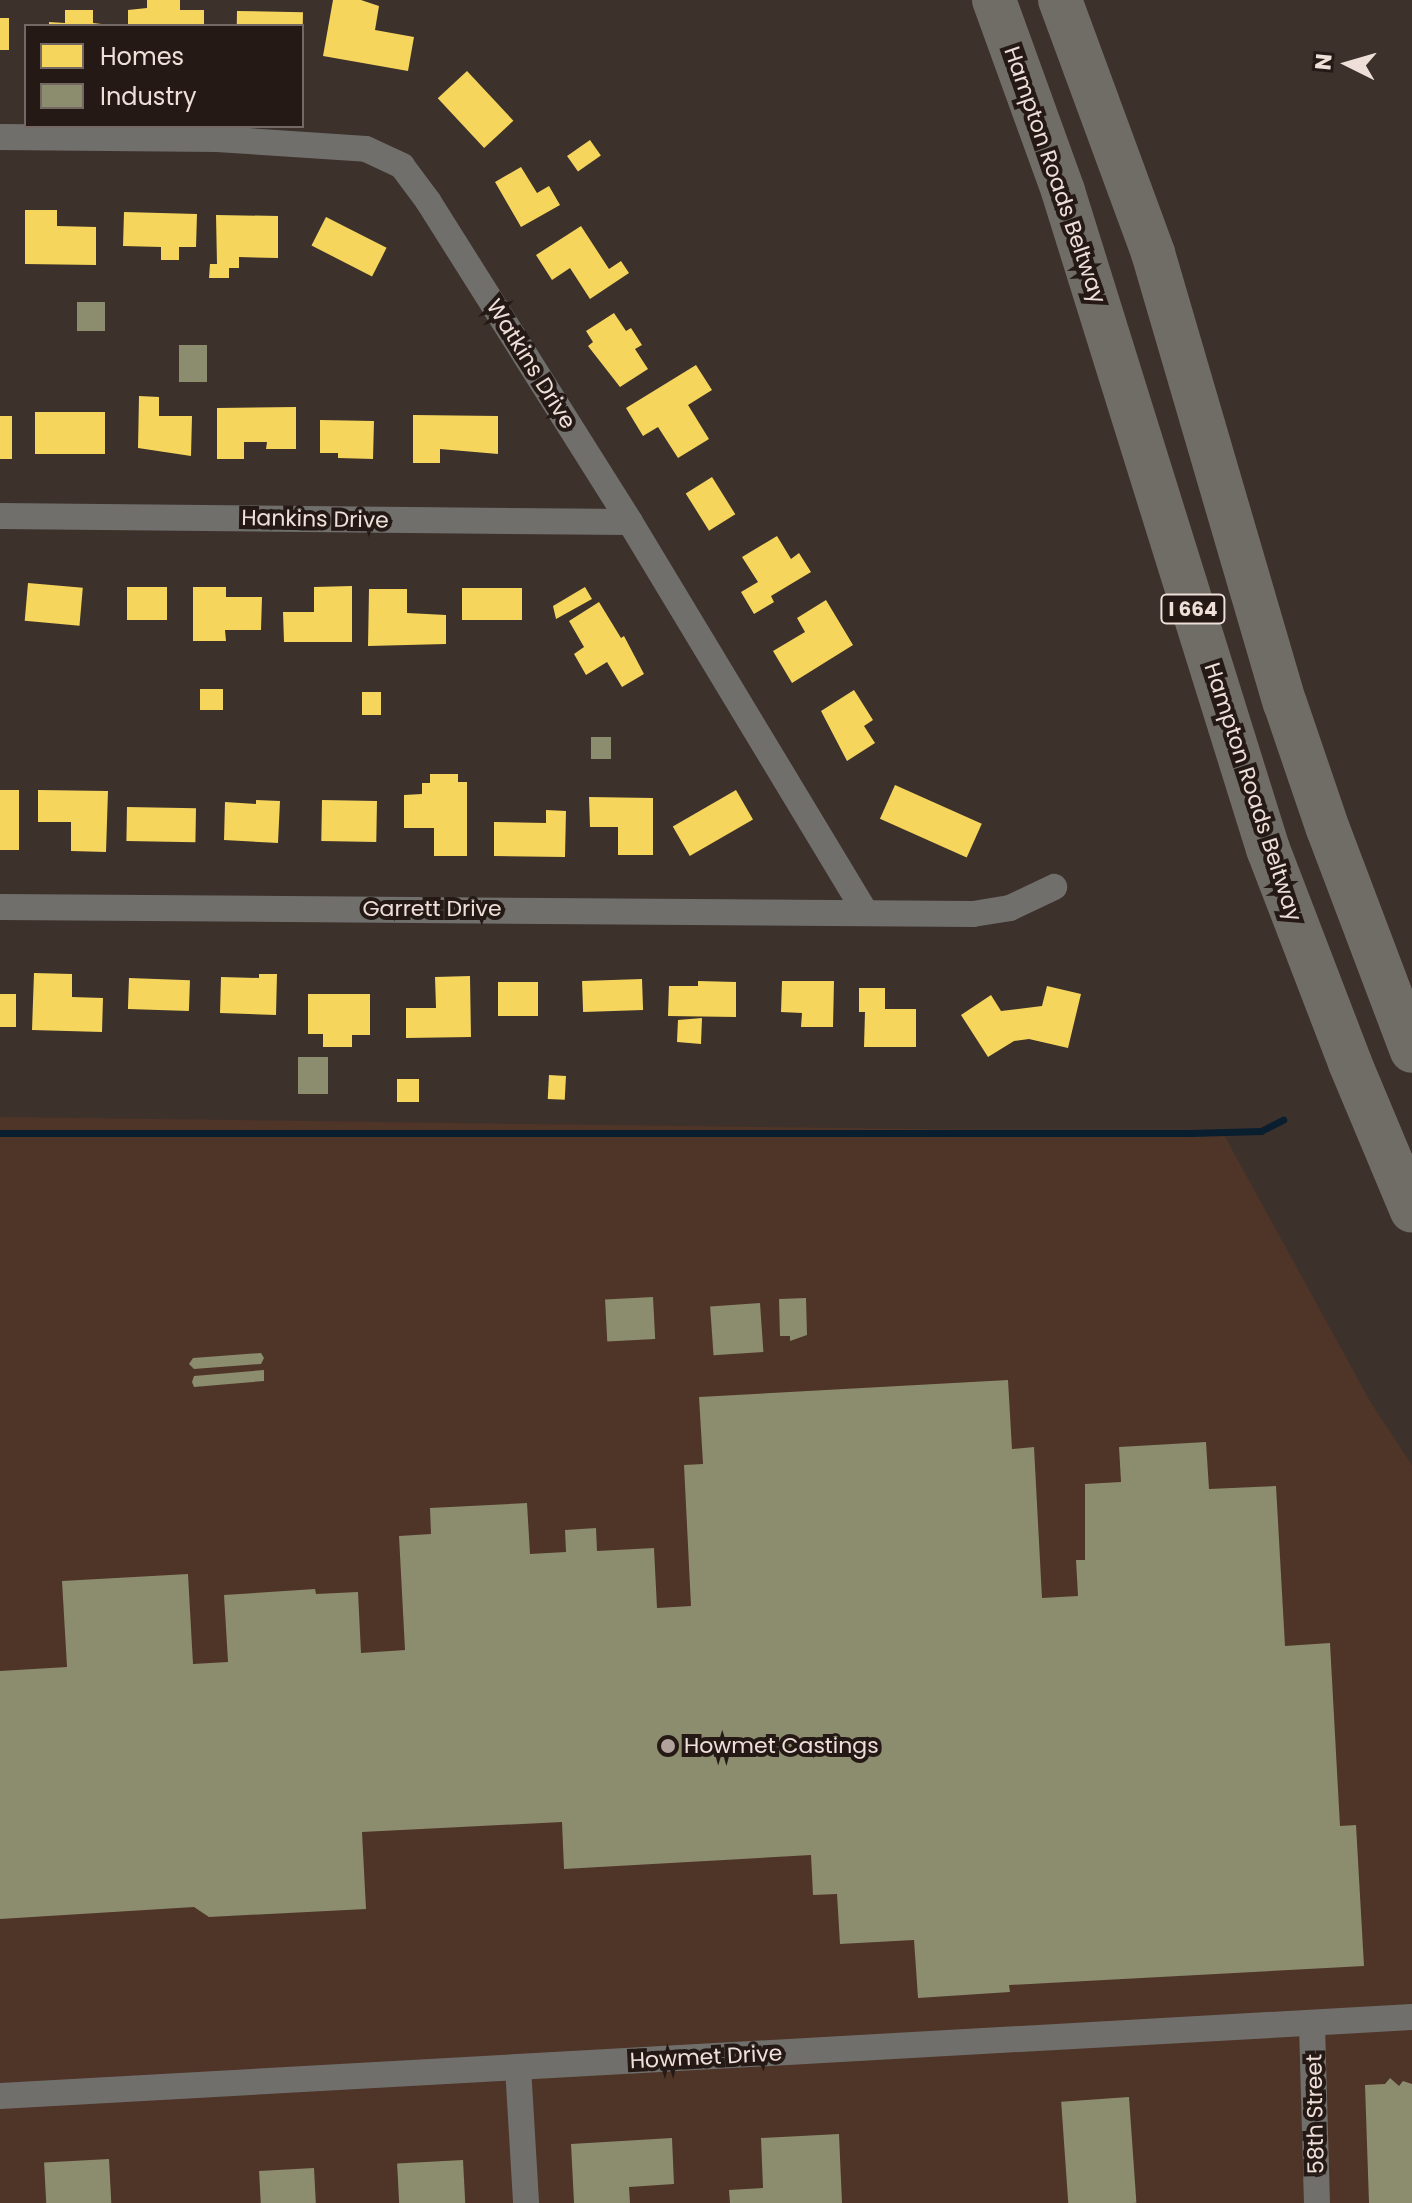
<!DOCTYPE html>
<style>
body{margin:0}
#map{position:relative;width:1412px;height:2203px;overflow:hidden;background:#3d312c;font-family:Poppins,sans-serif}
div>[style]{position:absolute}
.built>*{inset:0;background:#4f3428}
.homes>*{inset:0;background:#f6d55c;transform-origin:0 0}
.industry>*{inset:0;background:#8c8c6e;transform-origin:0 0}
.stream>*{height:7px;margin:-3.5px;padding:0 3.5px;transform-origin:3.5px;border-radius:3.5px;background:#091e2f}
.street>*{height:26px;margin:-13px;padding:0 13px;transform-origin:13px;border-radius:13px;background:#706f6c}
.highway>*{height:44px;margin:-22px;padding:0 22px;transform-origin:22px;border-radius:22px;background:#706c66}
.dots>*{width:22px;height:22px;translate:-50% -50%;box-sizing:border-box;border:4px solid #241914;border-radius:50%}
span{translate:-50% -50%;white-space:nowrap;text-align:center;line-height:1.15;-webkit-text-stroke:8px #241914;paint-order:stroke}
.shield-label span{padding:2px 6px;background:#241914;border:2px solid;border-radius:6px;-webkit-text-stroke-width:0}
.shield-label{font-size:20px;color:#efdfd9;font-weight:700}
.street-label{font-size:22px;color:#efdfd9}
.poi-label{font-size:22px;color:#efdfd9}
.left{translate:0 -50%;text-align:left}
.legend{position:absolute;left:24px;top:24px;width:280px;height:104px;box-sizing:border-box;background:#241914;border:2px solid #756863;margin:0;padding:10px 14px;list-style:none;font-size:24px;color:#efdfd9}
.legend li{display:flex;align-items:center;gap:16px;height:40px}
.legend b{width:40px;border:2px solid #756863}
.north{position:absolute;left:1308px;top:24px;width:80px;height:80px;-webkit-text-stroke:6px #241914;paint-order:stroke;rotate:275deg;font-size:22px;font-weight:700;line-height:32px;text-align:center;color:#efdfd9}
.north::after{content:'';display:block;margin:auto;width:28px;height:36px;background:#efdfd9;clip-path:polygon(50% 0,100% 100%,50% 72%,0 100%)}
</style>
<div id="map">
<div class="built">
<div style="clip-path:polygon(0 1117px,1223px 1133px,1371px 1403px,1412px 1465px,1412px 2203px,0 2203px)"></div>
</div>
<div class="homes">
<div style="clip-path:polygon(147px 0,180px 0,180px 10px,204px 10px,204px 26px,128px 26px,128px 10px,147px 8px)"></div>
<div style="clip-path:polygon(333px 0,361px 0,379px 6px,375px 30px,414px 37px,408px 71px,323px 56px)"></div>
<div style="clip-path:polygon(65px 10px,93px 10px,93px 23px,119px 26px,49px 26px,49px 22px,65px 23px)"></div>
<div style="left:237px;top:11px;width:66px;height:15px;rotate:1deg"></div>
<div style="left:0;top:18px;width:9px;height:32px"></div>
<div style="left:467px;top:71px;width:68px;height:40px;rotate:47deg"></div>
<div style="left:590px;top:140px;width:19px;height:28px;rotate:55deg"></div>
<div style="clip-path:polygon(521px 167px,537px 193px,549px 186px,560px 205px,521px 227px,495px 182px)"></div>
<div style="clip-path:polygon(25px 210px,57px 210px,57px 226px,96px 227px,96px 265px,25px 264px)"></div>
<div style="clip-path:polygon(124px 212px,197px 214px,196px 247px,179px 247px,179px 260px,161px 260px,161px 247px,123px 246px)"></div>
<div style="clip-path:polygon(216px 215px,278px 216px,278px 258px,239px 257px,239px 268px,229px 268px,229px 278px,209px 278px,210px 264px,217px 264px)"></div>
<div style="left:326px;top:217px;width:68px;height:32px;rotate:27deg"></div>
<div style="clip-path:polygon(581px 226px,609px 269px,621px 261px,629px 273px,590px 299px,570px 268px,552px 280px,536px 255px)"></div>
<div style="clip-path:polygon(614px 313px,626px 331px,631px 328px,642px 345px,635px 349px,648px 369px,620px 387px,588px 346px,593px 342px,586px 331px)"></div>
<div style="clip-path:polygon(696px 365px,712px 390px,688px 405px,709px 439px,678px 458px,658px 427px,643px 436px,626px 408px)"></div>
<div style="clip-path:polygon(139px 396px,159px 397px,159px 416px,192px 416px,191px 456px,138px 448px)"></div>
<div style="clip-path:polygon(296px 407px,296px 449px,266px 449px,267px 442px,244px 442px,244px 459px,217px 459px,217px 408px)"></div>
<div style="left:35px;top:412px;width:70px;height:42px"></div>
<div style="clip-path:polygon(413px 415px,498px 416px,498px 454px,440px 449px,440px 463px,413px 463px)"></div>
<div style="left:0;top:416px;width:12px;height:43px"></div>
<div style="clip-path:polygon(320px 420px,374px 421px,373px 459px,338px 458px,338px 453px,320px 453px)"></div>
<div style="left:712px;top:477px;width:44px;height:31px;rotate:58deg"></div>
<div style="clip-path:polygon(777px 536px,791px 559px,799px 553px,811px 572px,771px 596px,774px 602px,754px 614px,741px 592px,758px 582px,742px 557px)"></div>
<div style="left:28px;top:583px;width:55px;height:38px;rotate:5deg"></div>
<div style="clip-path:polygon(352px 586px,352px 642px,284px 642px,283px 612px,314px 612px,314px 587px)"></div>
<div style="left:127px;top:587px;width:40px;height:33px"></div>
<div style="clip-path:polygon(193px 587px,226px 587px,226px 597px,262px 597px,261px 630px,225px 630px,226px 641px,193px 641px)"></div>
<div style="clip-path:polygon(585px 587px,592px 599px,556px 619px,553px 606px)"></div>
<div style="left:462px;top:588px;width:60px;height:32px"></div>
<div style="clip-path:polygon(369px 589px,407px 589px,407px 613px,446px 615px,446px 644px,368px 646px)"></div>
<div style="clip-path:polygon(826px 600px,853px 645px,792px 683px,773px 651px,805px 632px,797px 618px)"></div>
<div style="clip-path:polygon(599px 602px,621px 638px,624px 636px,644px 674px,622px 687px,607px 662px,586px 675px,574px 654px,584px 647px,569px 621px)"></div>
<div style="left:200px;top:689px;width:23px;height:21px"></div>
<div style="clip-path:polygon(854px 690px,873px 720px,864px 726px,875px 743px,847px 761px,821px 711px)"></div>
<div style="left:362px;top:692px;width:19px;height:23px"></div>
<div style="clip-path:polygon(430px 774px,458px 774px,458px 782px,467px 782px,467px 856px,434px 856px,434px 828px,404px 828px,404px 795px,422px 794px,422px 783px,430px 783px)"></div>
<div style="left:895px;top:785px;width:95px;height:37px;rotate:24deg"></div>
<div style="left:0;top:790px;width:19px;height:60px"></div>
<div style="clip-path:polygon(38px 790px,108px 791px,106px 852px,71px 851px,71px 822px,38px 822px)"></div>
<div style="left:736px;top:790px;width:34px;height:73px;rotate:60deg"></div>
<div style="clip-path:polygon(589px 797px,653px 798px,653px 855px,618px 855px,618px 827px,590px 827px)"></div>
<div style="clip-path:polygon(256px 800px,280px 801px,278px 843px,224px 840px,225px 802px,256px 804px)"></div>
<div style="left:322px;top:800px;width:55px;height:41px;rotate:1deg"></div>
<div style="left:127px;top:807px;width:69px;height:34px;rotate:1deg"></div>
<div style="clip-path:polygon(546px 810px,566px 811px,565px 857px,494px 856px,494px 822px,546px 823px)"></div>
<div style="clip-path:polygon(34px 973px,72px 974px,72px 997px,103px 998px,102px 1032px,32px 1030px)"></div>
<div style="clip-path:polygon(259px 974px,277px 974px,276px 1015px,220px 1013px,221px 977px,259px 978px)"></div>
<div style="clip-path:polygon(470px 976px,471px 1037px,406px 1038px,406px 1008px,436px 1008px,435px 977px)"></div>
<div style="left:129px;top:978px;width:61px;height:31px;rotate:2deg"></div>
<div style="left:642px;top:979px;width:31px;height:60px;rotate:88deg"></div>
<div style="clip-path:polygon(698px 981px,736px 982px,736px 1017px,668px 1016px,669px 986px,698px 986px)"></div>
<div style="clip-path:polygon(782px 981px,834px 981px,833px 1027px,801px 1027px,802px 1013px,781px 1012px)"></div>
<div style="left:498px;top:982px;width:40px;height:34px"></div>
<div style="clip-path:polygon(1047px 986px,1081px 994px,1068px 1048px,1029px 1039px,1014px 1041px,988px 1057px,961px 1015px,991px 995px,1001px 1011px,1042px 1006px)"></div>
<div style="clip-path:polygon(859px 988px,885px 988px,885px 1009px,916px 1009px,916px 1047px,864px 1047px,865px 1012px,859px 1012px)"></div>
<div style="left:0;top:994px;width:16px;height:33px"></div>
<div style="clip-path:polygon(308px 994px,370px 994px,370px 1035px,352px 1035px,352px 1047px,323px 1047px,323px 1034px,308px 1034px)"></div>
<div style="clip-path:polygon(702px 1018px,701px 1044px,677px 1042px,678px 1020px)"></div>
<div style="left:549px;top:1075px;width:17px;height:24px;rotate:3deg"></div>
<div style="left:397px;top:1079px;width:22px;height:23px"></div>
</div>
<div class="industry">
<div style="left:77px;top:302px;width:28px;height:29px"></div>
<div style="left:179px;top:345px;width:28px;height:37px"></div>
<div style="left:591px;top:737px;width:20px;height:22px"></div>
<div style="left:298px;top:1057px;width:30px;height:37px"></div>
<div style="left:653px;top:1297px;width:42px;height:48px;rotate:87deg"></div>
<div style="clip-path:polygon(806px 1298px,807px 1335px,790px 1341px,790px 1336px,780px 1336px,779px 1299px)"></div>
<div style="left:760px;top:1303px;width:49px;height:50px;rotate:86deg"></div>
<div style="clip-path:polygon(261px 1353px,264px 1358px,261px 1364px,194px 1369px,189px 1364px,193px 1358px)"></div>
<div style="clip-path:polygon(264px 1370px,264px 1381px,194px 1387px,192px 1382px,194px 1376px)"></div>
<div style="clip-path:polygon(1008px 1380px,1012px 1449px,1034px 1447px,1042px 1598px,1078px 1596px,1076px 1560px,1085px 1560px,1085px 1484px,1121px 1482px,1119px 1447px,1206px 1442px,1209px 1489px,1276px 1486px,1285px 1646px,1330px 1643px,1340px 1826px,1356px 1825px,1364px 1966px,1009px 1985px,1010px 1992px,918px 1998px,914px 1940px,840px 1944px,837px 1894px,813px 1895px,811px 1855px,564px 1869px,562px 1822px,362px 1832px,366px 1909px,209px 1917px,194px 1907px,0 1919px,0 1671px,67px 1667px,62px 1581px,188px 1574px,193px 1664px,228px 1662px,224px 1595px,315px 1589px,316px 1594px,358px 1592px,361px 1653px,405px 1650px,399px 1536px,431px 1534px,430px 1508px,527px 1503px,530px 1554px,566px 1552px,565px 1530px,596px 1528px,597px 1551px,654px 1548px,657px 1608px,691px 1606px,684px 1465px,703px 1464px,699px 1397px)"></div>
<div style="clip-path:polygon(1390px 2078px,1399px 2086px,1403px 2081px,1412px 2084px,1412px 2203px,1369px 2203px,1365px 2085px,1385px 2084px)"></div>
<div style="left:1129px;top:2097px;width:106px;height:68px;rotate:86deg"></div>
<div style="clip-path:polygon(839px 2134px,842px 2203px,730px 2203px,729px 2190px,763px 2188px,761px 2138px)"></div>
<div style="clip-path:polygon(672px 2138px,674px 2184px,629px 2187px,630px 2203px,574px 2203px,571px 2144px)"></div>
<div style="left:109px;top:2159px;width:44px;height:65px;rotate:87deg"></div>
<div style="left:463px;top:2160px;width:43px;height:66px;rotate:87deg"></div>
<div style="left:314px;top:2168px;width:35px;height:55px;rotate:87deg"></div>
</div>
<div class="stream">
<div style="left:0;top:1133px;width:1190px"></div>
<div style="left:1190px;top:1133px;width:71px;rotate:-1.6deg"></div>
<div style="left:1261px;top:1131px;width:25px;rotate:-27deg"></div>
</div>
<div class="street">
<div style="left:0;top:137px;width:217px;rotate:0.5deg"></div>
<div style="left:217px;top:139px;width:149px;rotate:3.8deg"></div>
<div style="left:366px;top:149px;width:40px;rotate:25deg"></div>
<div style="left:402px;top:166px;width:44px;rotate:53.4deg"></div>
<div style="left:428px;top:201px;width:379px;rotate:57.8deg"></div>
<div style="left:630px;top:522px;width:455px;rotate:58.9deg"></div>
<div style="left:0;top:516px;width:630px;rotate:0.55deg"></div>
<div style="left:0;top:907px;width:973px;rotate:0.41deg"></div>
<div style="left:973px;top:914px;width:37px;rotate:-9deg"></div>
<div style="left:1010px;top:908px;width:49px;rotate:-25.5deg"></div>
<div style="left:1312px;top:2025px;width:178px;rotate:88.4deg"></div>
<div style="left:518px;top:2067px;width:136px;rotate:86.6deg"></div>
<div style="left:0;top:2096px;width:1414px;rotate:-3.2deg"></div>
</div>
<div class="highway">
<div style="left:994px;top:0;width:203px;rotate:70.1deg"></div>
<div style="left:1063px;top:191px;width:689px;rotate:72.7deg"></div>
<div style="left:1268px;top:849px;width:229px;rotate:69deg"></div>
<div style="left:1350px;top:1063px;width:160px;rotate:67.3deg"></div>
<div style="left:1060px;top:0;width:270px;rotate:69.8deg"></div>
<div style="left:1153px;top:253px;width:469px;rotate:73.7deg"></div>
<div style="left:1285px;top:703px;width:133px;rotate:71.2deg"></div>
<div style="left:1328px;top:829px;width:237px;rotate:69.3deg"></div>
</div>
<div class="dots">
<div style="left:668px;top:1746px;background:#b1a29c"></div>
</div>
<div class="shield-label">
<span style="left:1193px;top:609px">I 664</span>
</div>
<div class="street-label">
<span style="left:1055px;top:175px;rotate:71deg">Hampton Roads Beltway</span>
<span style="left:531px;top:364px;rotate:58deg">Watkins Drive</span>
<span style="left:315px;top:519px;rotate:1deg">Hankins Drive</span>
<span style="left:1253px;top:792px;rotate:72deg">Hampton Roads Beltway</span>
<span style="left:432px;top:909px">Garrett Drive</span>
<span style="left:706px;top:2057px;rotate:-3deg">Howmet Drive</span>
<span style="left:1315px;top:2114px;rotate:-91deg">58th Street</span>
</div>
<div class="poi-label">
<span class="left" style="left:684px;top:1746px">Howmet Castings</span>
</div>
<ul class="legend">
<li><b style="height:22px;background:#f6d55c"></b>Homes</li>
<li><b style="height:22px;background:#8c8c6e"></b>Industry</li>
</ul>
<div class="north">N</div>
</div>
